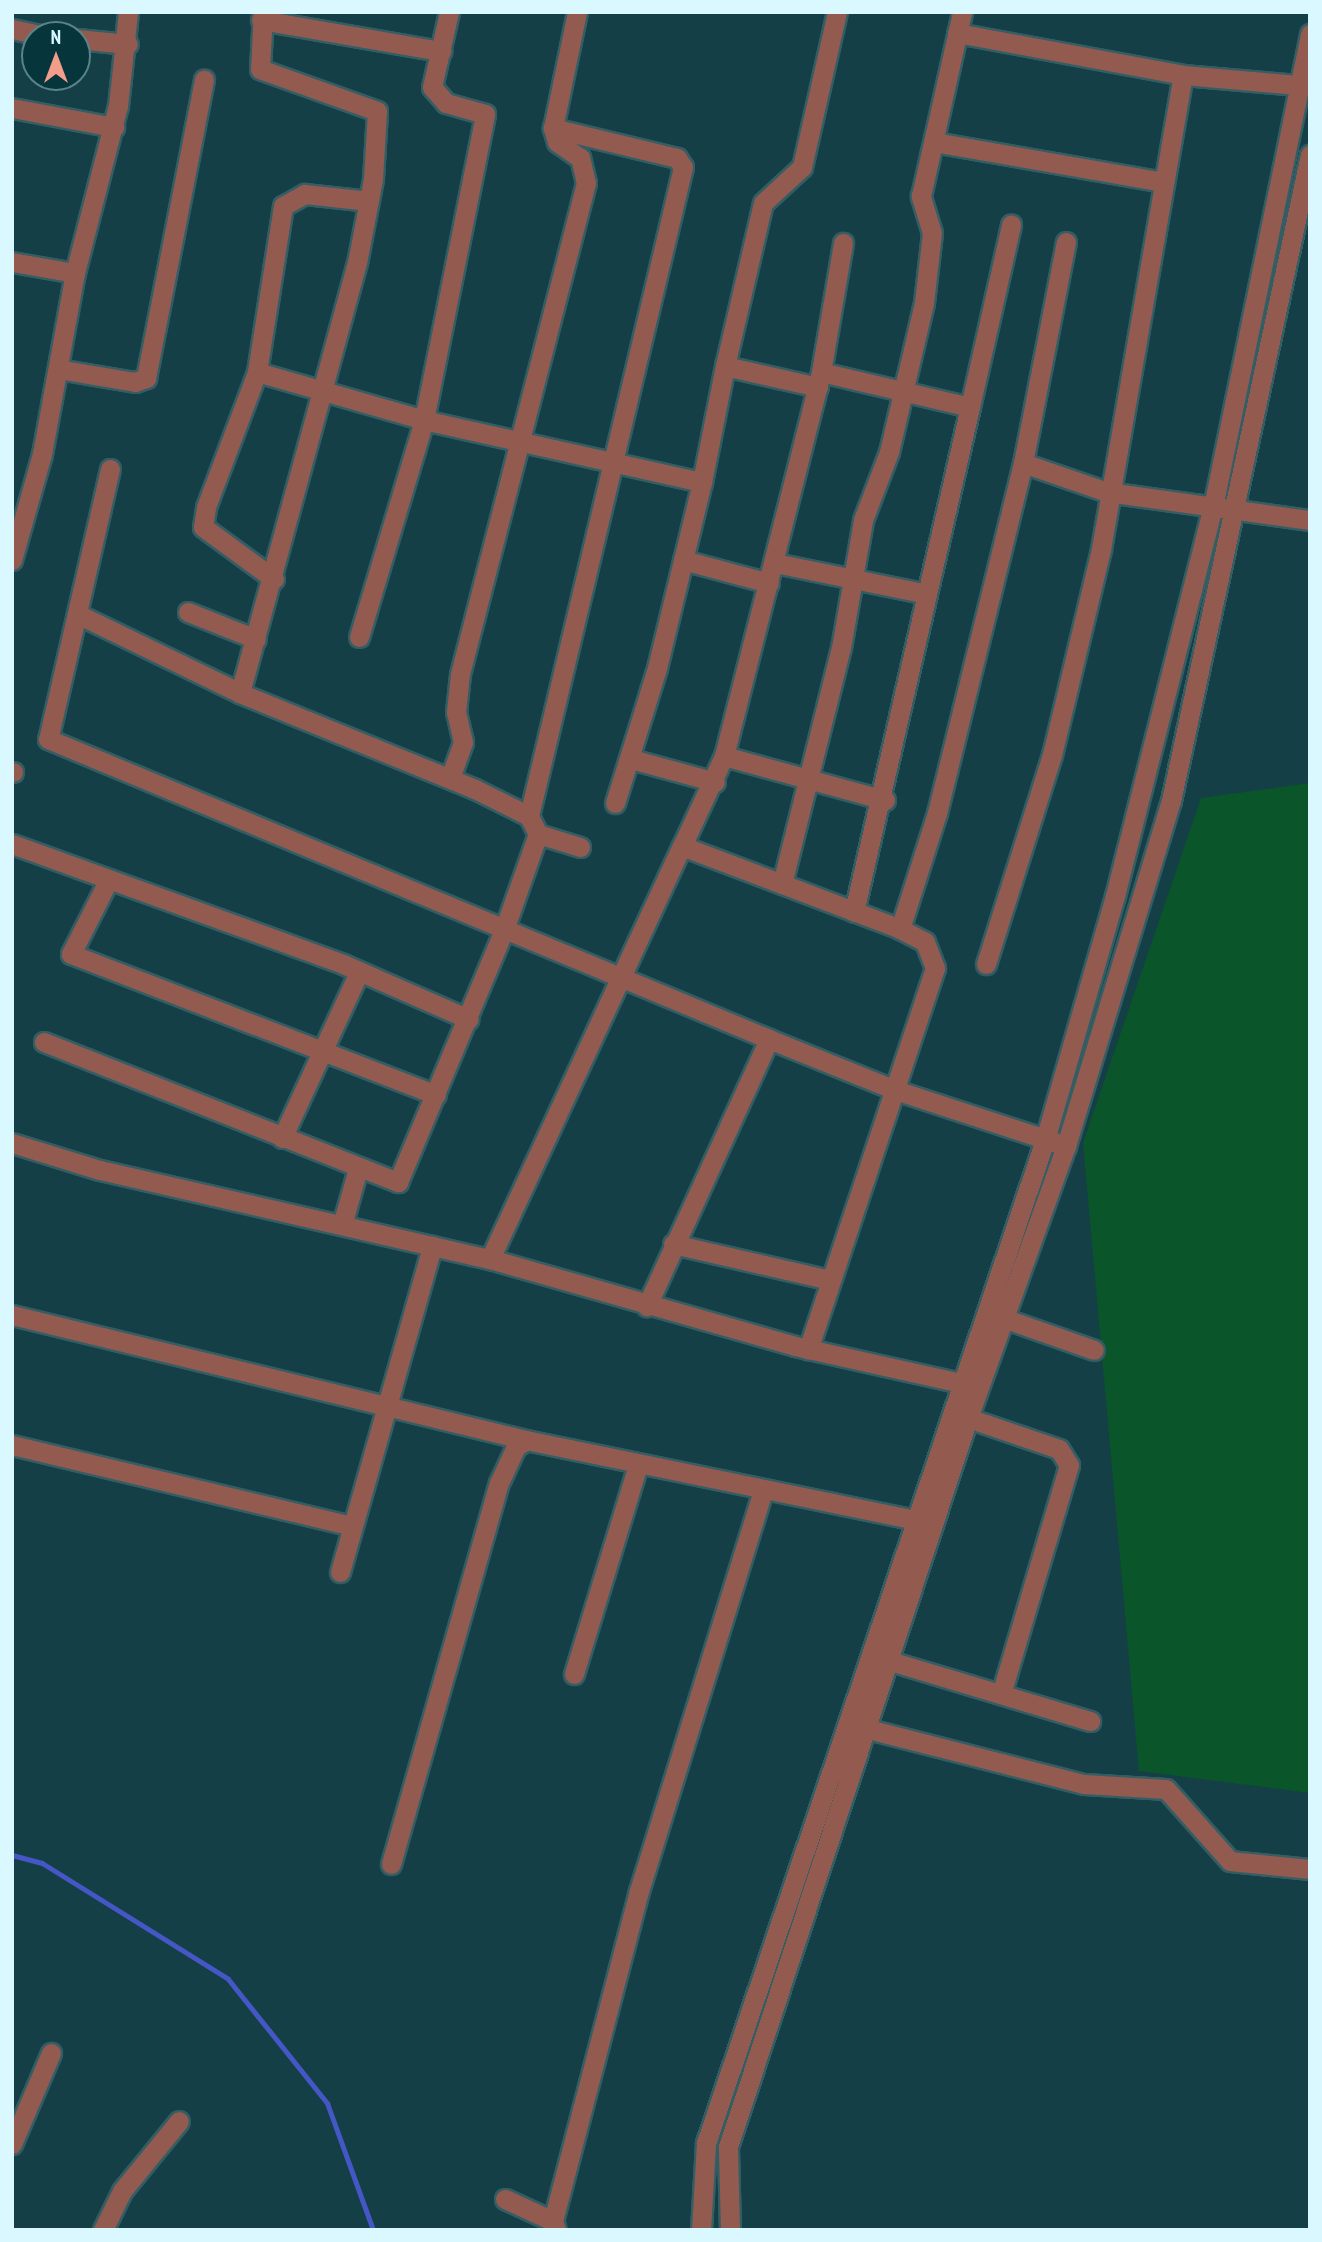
<!DOCTYPE html>
<style>
body{margin:0}
#map{position:relative;width:1322px;height:2242px;overflow:hidden;background:#143f47;font-family:"PT Sans Narrow",sans-serif}
div>[style]{position:absolute}
.green>*{inset:0;background:#0a552a}
.stream>*{height:5px;margin:-2.5px;padding:0 2.5px;transform-origin:2.5px;border-radius:2.5px;background:#4557c4}
.roads{filter:drop-shadow(2px 0 #345d64) drop-shadow(-2px 0 #345d64) drop-shadow(0 2px #345d64) drop-shadow(0 -2px #345d64)}
.minor>*{height:19px;margin:-9.5px;padding:0 9.5px;transform-origin:9.5px;border-radius:9.5px;background:#935b50}
.tertiary>*{height:19px;margin:-9.5px;padding:0 9.5px;transform-origin:9.5px;border-radius:9.5px;background:#935b50}
span{translate:-50% -50%;white-space:nowrap;text-align:center;line-height:1.15;-webkit-text-stroke:7px #07353c;paint-order:stroke}
.frame{position:absolute;inset:0;border:14px solid #daf8ff;pointer-events:none}
.north{position:absolute;left:21px;top:21px;width:70px;height:70px;box-sizing:border-box;background:#07353c;border:2px solid #5b838a;border-radius:50%;rotate:0deg;font-size:19px;font-weight:700;line-height:28px;text-align:center;color:#daf8ff}
.north::after{content:'';display:block;margin:auto;width:24px;height:32px;background:#f49d8c;clip-path:polygon(50% 0,100% 100%,50% 72%,0 100%)}
</style>
<div id="map">
<div class="green">
<div style="clip-path:polygon(1310px 783px,1310px 1793px,1139px 1771px,1083px 1143px,1201px 798px)"></div>
</div>
<div class="stream">
<div style="left:12px;top:1855px;width:31px;rotate:15deg"></div>
<div style="left:42px;top:1863px;width:219px;rotate:31.9deg"></div>
<div style="left:228px;top:1979px;width:159px;rotate:51.4deg"></div>
<div style="left:327px;top:2103px;width:135px;rotate:70.1deg"></div>
</div>
<div class="roads">
<div class="minor">
<div style="left:261px;top:20px;width:183px;rotate:9.8deg"></div>
<div style="left:12px;top:29px;width:29px;rotate:12deg"></div>
<div style="left:957px;top:33px;width:230px;rotate:10.5deg"></div>
<div style="left:1183px;top:75px;width:115px;rotate:5deg"></div>
<div style="left:77px;top:39px;width:51px;rotate:5.6deg"></div>
<div style="left:12px;top:108px;width:104px;rotate:10.6deg"></div>
<div style="left:934px;top:142px;width:233px;rotate:9.9deg"></div>
<div style="left:12px;top:262px;width:64px;rotate:9.9deg"></div>
<div style="left:75px;top:273px;width:172px;rotate:-75.6deg"></div>
<div style="left:118px;top:106px;width:95px;rotate:-83.9deg"></div>
<div style="left:58px;top:369px;width:78px;rotate:9.6deg"></div>
<div style="left:135px;top:382px;width:12px;rotate:-20deg"></div>
<div style="left:146px;top:378px;width:304px;rotate:-79deg"></div>
<div style="left:257px;top:372px;width:174px;rotate:16deg"></div>
<div style="left:424px;top:420px;width:285px;rotate:12.6deg"></div>
<div style="left:702px;top:482px;width:118px;rotate:-78.8deg"></div>
<div style="left:821px;top:372px;width:153px;rotate:13.2deg"></div>
<div style="left:970px;top:407px;width:518px;rotate:102.94deg"></div>
<div style="left:818px;top:387px;width:95px;rotate:-167.3deg"></div>
<div style="left:725px;top:366px;width:167px;rotate:-76.9deg"></div>
<div style="left:763px;top:203px;width:53px;rotate:-42.7deg"></div>
<div style="left:802px;top:167px;width:159px;rotate:-77.3deg"></div>
<div style="left:970px;top:407px;width:187px;rotate:-77.3deg"></div>
<div style="left:1023px;top:463px;width:225px;rotate:-79deg"></div>
<div style="left:110px;top:469px;width:277px;rotate:102.9deg"></div>
<div style="left:48px;top:739px;width:781px;rotate:22.59deg"></div>
<div style="left:769px;top:1039px;width:294px;rotate:114.6deg"></div>
<div style="left:12px;top:560px;width:110px;rotate:-74.2deg"></div>
<div style="left:42px;top:454px;width:184px;rotate:-79.7deg"></div>
<div style="left:683px;top:560px;width:89px;rotate:15deg"></div>
<div style="left:775px;top:563px;width:155px;rotate:11.5deg"></div>
<div style="left:274px;top:579px;width:88px;rotate:-143.8deg"></div>
<div style="left:203px;top:527px;width:20px;rotate:-81deg"></div>
<div style="left:206px;top:507px;width:144px;rotate:-69.3deg"></div>
<div style="left:257px;top:372px;width:168px;rotate:-81.1deg"></div>
<div style="left:283px;top:206px;width:25px;rotate:-29deg"></div>
<div style="left:305px;top:194px;width:64px;rotate:6.2deg"></div>
<div style="left:188px;top:612px;width:73px;rotate:21.7deg"></div>
<div style="left:359px;top:637px;width:227px;rotate:-73.3deg"></div>
<div style="left:424px;top:420px;width:312px;rotate:-78.7deg"></div>
<div style="left:485px;top:114px;width:41px;rotate:-164.2deg"></div>
<div style="left:446px;top:103px;width:21px;rotate:-131deg"></div>
<div style="left:432px;top:87px;width:77px;rotate:-77.2deg"></div>
<div style="left:240px;top:693px;width:446px;rotate:-74.8deg"></div>
<div style="left:357px;top:263px;width:86px;rotate:-79.2deg"></div>
<div style="left:373px;top:179px;width:68px;rotate:-86.6deg"></div>
<div style="left:377px;top:111px;width:124px;rotate:-160.3deg"></div>
<div style="left:260px;top:69px;width:57px;rotate:-87deg"></div>
<div style="left:724px;top:756px;width:167px;rotate:15.3deg"></div>
<div style="left:631px;top:759px;width:87px;rotate:15.3deg"></div>
<div style="left:12px;top:772px;width:1px"></div>
<div style="left:450px;top:778px;width:38px;rotate:-70deg"></div>
<div style="left:463px;top:742px;width:31px;rotate:-103deg"></div>
<div style="left:456px;top:712px;width:38px;rotate:-84deg"></div>
<div style="left:460px;top:674px;width:507px;rotate:-75.61deg"></div>
<div style="left:586px;top:183px;width:26px;rotate:-103deg"></div>
<div style="left:580px;top:158px;width:28px;rotate:-145deg"></div>
<div style="left:557px;top:142px;width:15px;rotate:-106deg"></div>
<div style="left:553px;top:128px;width:118px;rotate:-78.3deg"></div>
<div style="left:615px;top:803px;width:141px;rotate:-72.7deg"></div>
<div style="left:657px;top:668px;width:191px;rotate:-76.4deg"></div>
<div style="left:529px;top:816px;width:667px;rotate:-76.65deg"></div>
<div style="left:683px;top:167px;width:11px;rotate:-124deg"></div>
<div style="left:677px;top:158px;width:128px;rotate:-166.4deg"></div>
<div style="left:538px;top:834px;width:44px;rotate:17.2deg"></div>
<div style="left:12px;top:844px;width:352px;rotate:19.9deg"></div>
<div style="left:343px;top:964px;width:137px;rotate:23.7deg"></div>
<div style="left:682px;top:846px;width:99px;rotate:-65deg"></div>
<div style="left:724px;top:756px;width:396px;rotate:-75.8deg"></div>
<div style="left:821px;top:372px;width:131px;rotate:-80.3deg"></div>
<div style="left:108px;top:881px;width:82px;rotate:116.9deg"></div>
<div style="left:71px;top:954px;width:391px;rotate:21.1deg"></div>
<div style="left:782px;top:884px;width:243px;rotate:-76deg"></div>
<div style="left:841px;top:648px;width:130px;rotate:-80.2deg"></div>
<div style="left:863px;top:520px;width:73px;rotate:-69.1deg"></div>
<div style="left:889px;top:452px;width:153px;rotate:-76.8deg"></div>
<div style="left:924px;top:303px;width:70px;rotate:-83.5deg"></div>
<div style="left:932px;top:233px;width:39px;rotate:-107deg"></div>
<div style="left:921px;top:196px;width:189px;rotate:-77.4deg"></div>
<div style="left:900px;top:929px;width:122px;rotate:-72.3deg"></div>
<div style="left:937px;top:813px;width:360px;rotate:-76.2deg"></div>
<div style="left:1023px;top:463px;width:89px;rotate:19deg"></div>
<div style="left:1107px;top:492px;width:205px;rotate:7.9deg"></div>
<div style="left:986px;top:964px;width:219px;rotate:-72.5deg"></div>
<div style="left:1052px;top:755px;width:212px;rotate:-76.6deg"></div>
<div style="left:1101px;top:549px;width:481px;rotate:-80.2deg"></div>
<div style="left:769px;top:1039px;width:136px;rotate:22deg"></div>
<div style="left:895px;top:1090px;width:180px;rotate:18.1deg"></div>
<div style="left:44px;top:1042px;width:381px;rotate:21.6deg"></div>
<div style="left:398px;top:1182px;width:277px;rotate:-67.2deg"></div>
<div style="left:505px;top:927px;width:99px;rotate:-70.5deg"></div>
<div style="left:538px;top:834px;width:20px;rotate:-117deg"></div>
<div style="left:529px;top:816px;width:60px;rotate:-153.4deg"></div>
<div style="left:475px;top:789px;width:254px;rotate:-157.8deg"></div>
<div style="left:240px;top:693px;width:181px;rotate:-154.1deg"></div>
<div style="left:282px;top:1138px;width:183px;rotate:-65.1deg"></div>
<div style="left:12px;top:1143px;width:92px;rotate:17.1deg"></div>
<div style="left:100px;top:1170px;width:400px;rotate:12.9deg"></div>
<div style="left:490px;top:1259px;width:317px;rotate:15.9deg"></div>
<div style="left:795px;top:1346px;width:188px;rotate:12.6deg"></div>
<div style="left:342px;top:1225px;width:58px;rotate:-74.1deg"></div>
<div style="left:673px;top:1244px;width:161px;rotate:12.9deg"></div>
<div style="left:490px;top:1259px;width:455px;rotate:-65.1deg"></div>
<div style="left:682px;top:846px;width:233px;rotate:20.8deg"></div>
<div style="left:900px;top:929px;width:28px;rotate:27deg"></div>
<div style="left:925px;top:942px;width:28px;rotate:69deg"></div>
<div style="left:935px;top:968px;width:402px;rotate:108.4deg"></div>
<div style="left:12px;top:1315px;width:529px;rotate:13.67deg"></div>
<div style="left:1006px;top:1319px;width:93px;rotate:19.4deg"></div>
<div style="left:968px;top:1418px;width:96px;rotate:18.8deg"></div>
<div style="left:1059px;top:1449px;width:19px;rotate:58deg"></div>
<div style="left:1069px;top:1465px;width:239px;rotate:106.5deg"></div>
<div style="left:12px;top:1445px;width:349px;rotate:13.4deg"></div>
<div style="left:340px;top:1572px;width:339px;rotate:-74.2deg"></div>
<div style="left:890px;top:1661px;width:209px;rotate:16.7deg"></div>
<div style="left:574px;top:1674px;width:219px;rotate:-73deg"></div>
<div style="left:868px;top:1729px;width:223px;rotate:14.3deg"></div>
<div style="left:1084px;top:1784px;width:82px;rotate:3.5deg"></div>
<div style="left:1166px;top:1789px;width:96px;rotate:48.4deg"></div>
<div style="left:1230px;top:1861px;width:80px;rotate:5.7deg"></div>
<div style="left:391px;top:1864px;width:396px;rotate:-74.2deg"></div>
<div style="left:499px;top:1483px;width:40px;rotate:-65deg"></div>
<div style="left:516px;top:1447px;width:12px;rotate:-35deg"></div>
<div style="left:526px;top:1440px;width:414px;rotate:11.6deg"></div>
<div style="left:12px;top:2144px;width:99px;rotate:-66.8deg"></div>
<div style="left:505px;top:2199px;width:53px;rotate:24.6deg"></div>
<div style="left:553px;top:2221px;width:9px;rotate:72deg"></div>
<div style="left:553px;top:2221px;width:341px;rotate:-75.4deg"></div>
<div style="left:639px;top:1891px;width:417px;rotate:-72.8deg"></div>
<div style="left:103px;top:2230px;width:43px;rotate:-64deg"></div>
<div style="left:122px;top:2191px;width:90px;rotate:-50.8deg"></div>
</div>
<div class="tertiary">
<div style="left:701px;top:2230px;width:87px;rotate:-86.7deg"></div>
<div style="left:706px;top:2143px;width:1059px;rotate:-71.33deg"></div>
<div style="left:1045px;top:1140px;width:254px;rotate:-74deg"></div>
<div style="left:1115px;top:896px;width:401px;rotate:-75.9deg"></div>
<div style="left:1213px;top:507px;width:483px;rotate:-78.4deg"></div>
<div style="left:730px;top:2230px;width:83px;rotate:-91.4deg"></div>
<div style="left:728px;top:2147px;width:767px;rotate:-71.78deg"></div>
<div style="left:968px;top:1418px;width:289px;rotate:-70.2deg"></div>
<div style="left:1066px;top:1146px;width:361px;rotate:-73.1deg"></div>
<div style="left:1171px;top:801px;width:661px;rotate:-77.86deg"></div>
</div>
</div>
<div class="frame"></div>
<div class="north">N</div>
</div>
